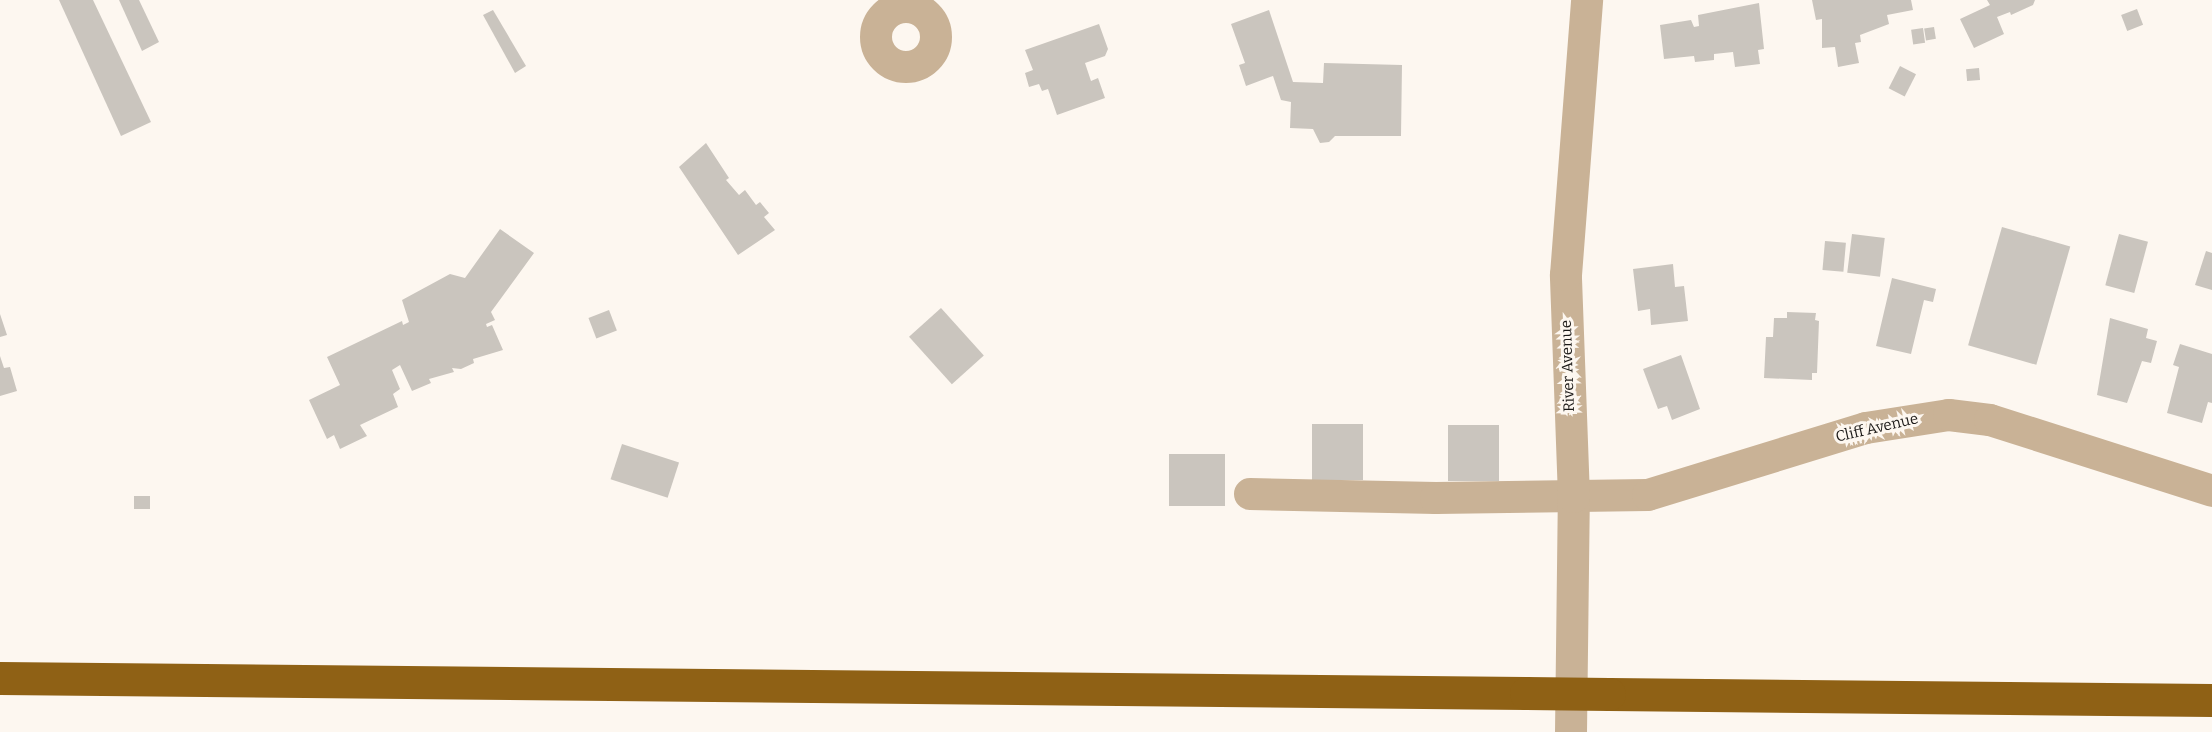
<!DOCTYPE html>
<style>
body{margin:0}
#map{position:relative;width:2212px;height:732px;overflow:hidden;background:#fdf7f0;font-family:Bitter,serif}
div>[style]{position:absolute}
.building>*{inset:0;background:#cac5be;transform-origin:0 0}
.minor>*{height:32px;margin:-16px;padding:0 16px;transform-origin:16px;border-radius:16px;background:#c9b296}
.minor>.ring{margin:-16px;padding:0;box-sizing:content-box;background:none;border:32px solid #c9b296;border-radius:50%}
.highway>*{height:33px;margin:-16.5px;padding:0 16.5px;transform-origin:16.5px;border-radius:16.5px;background:#8f6115}
.highway-bridge>*{height:33px;margin:-16.5px;padding:0 16.5px;transform-origin:16.5px;border-radius:16.5px;background:#8f6115}
span{translate:-50% -50%;white-space:nowrap;text-align:center;line-height:1.15;-webkit-text-stroke:6px #fdf7f0;paint-order:stroke}
.street-label{font-size:15px;color:#1a1816}
</style>
<div id="map">
<div class="building">
<div style="clip-path:polygon(59px 0,93px 0,151px 122px,121px 136px)"></div>
<div style="clip-path:polygon(119px 0,139px 0,159px 42px,142px 51px)"></div>
<div style="clip-path:polygon(1812px 0,1911px 0,1913px 10px,1887px 15px,1889px 24px,1860px 35px,1861px 42px,1855px 43px,1859px 63px,1838px 67px,1835px 47px,1822px 48px,1822px 19px,1816px 20px)"></div>
<div style="clip-path:polygon(1987px 0,2035px 0,2033px 5px,2011px 15px,2010px 12px,1997px 17px,2004px 34px,1974px 48px,1960px 19px,1990px 5px)"></div>
<div style="clip-path:polygon(1759px 3px,1764px 49px,1758px 50px,1760px 64px,1735px 67px,1733px 52px,1714px 54px,1714px 60px,1695px 62px,1694px 56px,1664px 59px,1660px 25px,1691px 20px,1694px 27px,1699px 26px,1698px 15px)"></div>
<div style="left:2137px;top:9px;width:17px;height:17px;rotate:69deg"></div>
<div style="clip-path:polygon(493px 10px,526px 66px,515px 73px,483px 15px)"></div>
<div style="clip-path:polygon(1269px 10px,1293px 82px,1323px 83px,1324px 63px,1402px 65px,1401px 136px,1335px 136px,1329px 142px,1320px 143px,1313px 129px,1290px 128px,1291px 102px,1281px 100px,1273px 76px,1246px 86px,1239px 65px,1245px 63px,1231px 24px)"></div>
<div style="clip-path:polygon(1099px 24px,1108px 49px,1105px 56px,1085px 63px,1091px 81px,1098px 78px,1105px 98px,1057px 115px,1048px 89px,1042px 91px,1039px 84px,1029px 87px,1025px 73px,1033px 70px,1025px 50px)"></div>
<div style="left:1934px;top:27px;width:12px;height:10px;rotate:81deg"></div>
<div style="left:1923px;top:28px;width:15px;height:12px;rotate:82deg"></div>
<div style="left:1900px;top:66px;width:18px;height:25px;rotate:27deg"></div>
<div style="left:1979px;top:68px;width:12px;height:13px;rotate:85deg"></div>
<div style="clip-path:polygon(706px 143px,729px 178px,726px 180px,739px 195px,745px 190px,756px 205px,760px 202px,769px 213px,764px 217px,775px 230px,738px 255px,679px 167px)"></div>
<div style="left:2002px;top:227px;width:71px;height:123px;rotate:16deg"></div>
<div style="clip-path:polygon(500px 229px,534px 253px,491px 312px,495px 320px,486px 324px,487px 327px,492px 325px,503px 350px,473px 359px,474px 363px,461px 369px,452px 368px,454px 372px,429px 379px,431px 383px,412px 391px,400px 365px,392px 370px,400px 389px,393px 394px,398px 407px,360px 425px,367px 436px,340px 449px,334px 435px,327px 439px,309px 400px,340px 385px,327px 357px,402px 321px,403px 325px,409px 322px,402px 300px,450px 274px,465px 278px)"></div>
<div style="left:1852px;top:234px;width:33px;height:39px;rotate:7deg"></div>
<div style="left:2119px;top:234px;width:30px;height:53px;rotate:15deg"></div>
<div style="left:1825px;top:241px;width:21px;height:29px;rotate:5deg"></div>
<div style="clip-path:polygon(2206px 251px,2212px 253px,2212px 290px,2195px 285px)"></div>
<div style="clip-path:polygon(1673px 264px,1675px 287px,1684px 286px,1688px 321px,1651px 325px,1650px 309px,1638px 311px,1633px 269px)"></div>
<div style="clip-path:polygon(1892px 278px,1936px 289px,1933px 302px,1924px 300px,1911px 354px,1876px 346px)"></div>
<div style="left:941px;top:308px;width:64px;height:43px;rotate:48deg"></div>
<div style="left:609px;top:310px;width:22px;height:22px;rotate:69deg"></div>
<div style="clip-path:polygon(1787px 312px,1816px 313px,1815px 320px,1819px 321px,1817px 373px,1812px 373px,1812px 380px,1764px 378px,1766px 337px,1773px 337px,1774px 318px,1787px 318px)"></div>
<div style="clip-path:polygon(0 314px,7px 335px,0 337px)"></div>
<div style="clip-path:polygon(2110px 318px,2148px 329px,2146px 338px,2157px 341px,2151px 363px,2142px 361px,2127px 403px,2097px 395px)"></div>
<div style="clip-path:polygon(2180px 344px,2212px 354px,2212px 403px,2208px 402px,2202px 423px,2167px 413px,2179px 367px,2173px 365px)"></div>
<div style="clip-path:polygon(1681px 355px,1700px 409px,1672px 420px,1667px 406px,1658px 409px,1643px 369px)"></div>
<div style="clip-path:polygon(0 356px,4px 368px,10px 367px,17px 391px,0 396px)"></div>
<div style="left:1312px;top:424px;width:51px;height:56px"></div>
<div style="left:1448px;top:425px;width:51px;height:56px"></div>
<div style="left:622px;top:444px;width:60px;height:37px;rotate:18deg"></div>
<div style="left:1169px;top:454px;width:56px;height:52px"></div>
<div style="left:150px;top:496px;width:13px;height:16px;rotate:90deg"></div>
</div>
<div class="minor">
<div class="ring" style="left:876px;top:7px;width:28px;height:28px"></div>
<div style="left:1250px;top:494px;width:186px;rotate:1.2deg"></div>
<div style="left:1436px;top:498px;width:212px;rotate:-0.8deg"></div>
<div style="left:1648px;top:495px;width:228px;rotate:-17.1deg"></div>
<div style="left:1866px;top:428px;width:84px;rotate:-8.9deg"></div>
<div style="left:1949px;top:415px;width:41px;rotate:7deg"></div>
<div style="left:1990px;top:420px;width:233px;rotate:17.7deg"></div>
<div style="left:1571px;top:732px;width:235px;rotate:-89.3deg"></div>
<div style="left:1574px;top:497px;width:222px;rotate:-92.1deg"></div>
<div style="left:1566px;top:275px;width:276px;rotate:-85.6deg"></div>
</div>
<div class="highway">
<div style="left:0;top:678px;width:1526px;rotate:0.56deg"></div>
<div style="left:1609px;top:694px;width:603px;rotate:0.57deg"></div>
</div>
<div class="highway-bridge">
<div style="left:1526px;top:693px;width:83px;rotate:0.7deg"></div>
</div>
<div class="street-label">
<span style="left:1568px;top:366px;rotate:-92deg">River Avenue</span>
<span style="left:1877px;top:428px;rotate:-13deg">Cliff Avenue</span>
</div>
</div>
